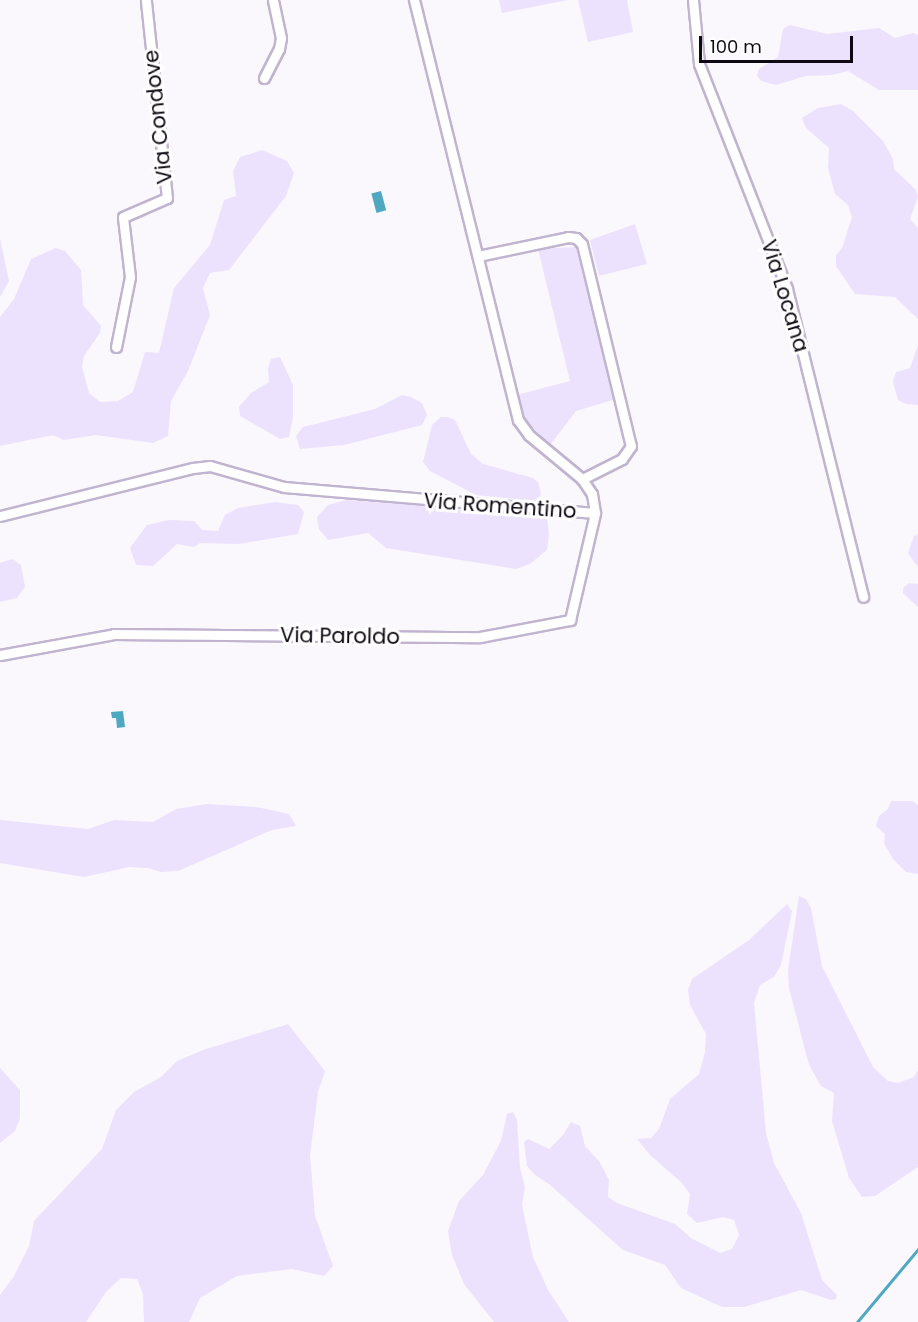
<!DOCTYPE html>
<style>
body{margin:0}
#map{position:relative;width:918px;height:1322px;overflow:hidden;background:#faf7fd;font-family:Poppins,sans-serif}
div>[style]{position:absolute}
.green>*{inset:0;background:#ede2fe}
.water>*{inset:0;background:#4ea8c2;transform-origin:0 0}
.stream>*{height:3px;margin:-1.5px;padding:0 1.5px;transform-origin:1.5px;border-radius:1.5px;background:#4ea8c2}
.roads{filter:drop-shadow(2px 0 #c0b4d0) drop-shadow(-2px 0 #c0b4d0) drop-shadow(0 2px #c0b4d0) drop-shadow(0 -2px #c0b4d0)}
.minor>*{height:9px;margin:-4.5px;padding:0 4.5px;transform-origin:4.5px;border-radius:4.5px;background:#fff}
span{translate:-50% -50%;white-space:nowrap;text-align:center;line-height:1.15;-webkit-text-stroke:6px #fff;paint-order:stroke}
.street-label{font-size:21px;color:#0e0913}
.scale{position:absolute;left:699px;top:36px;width:154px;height:27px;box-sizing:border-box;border:3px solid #0e0913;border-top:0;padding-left:8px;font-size:18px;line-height:21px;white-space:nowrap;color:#0e0913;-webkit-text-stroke:4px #fff;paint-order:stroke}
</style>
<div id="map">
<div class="green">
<div style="clip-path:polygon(499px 0,568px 0,502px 13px)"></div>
<div style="clip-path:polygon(578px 0,627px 0,633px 32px,588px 42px)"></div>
<div style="clip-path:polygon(790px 25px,827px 34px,879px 28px,895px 38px,913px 33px,918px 35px,918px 90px,879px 90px,848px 71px,832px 75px,806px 76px,776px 85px,761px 81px,757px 76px,759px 69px,778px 57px,783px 29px)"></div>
<div style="clip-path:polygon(841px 104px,853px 111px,883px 141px,893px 159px,894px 169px,916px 190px,918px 197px,910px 219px,918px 228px,918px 319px,895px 297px,855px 294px,836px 266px,836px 255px,842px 248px,852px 217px,848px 205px,835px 194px,828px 168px,829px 148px,806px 128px,802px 118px,818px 108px)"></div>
<div style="clip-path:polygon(262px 150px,287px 161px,294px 173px,286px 196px,229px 270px,210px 273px,203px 288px,210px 315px,188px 371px,171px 401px,168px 436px,153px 443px,96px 435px,64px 440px,53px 435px,0 446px,0 317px,14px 299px,31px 259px,56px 248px,65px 251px,81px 270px,83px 305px,101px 326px,100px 333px,84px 356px,82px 367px,89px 393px,100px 402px,118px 401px,133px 392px,145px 352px,159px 353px,174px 288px,210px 245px,224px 200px,236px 196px,233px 171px,240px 157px)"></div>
<div style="clip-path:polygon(635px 224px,647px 264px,599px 276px,590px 240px)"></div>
<div style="clip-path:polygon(0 238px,9px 281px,0 297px)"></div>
<div style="clip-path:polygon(576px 247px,613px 400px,576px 411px,550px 445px,527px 422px,516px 395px,570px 381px,538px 249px)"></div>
<div style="clip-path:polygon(918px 345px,918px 405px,906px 404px,898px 400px,893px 382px,896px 372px,910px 368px)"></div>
<div style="clip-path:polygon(280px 357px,293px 385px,293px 417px,289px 437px,280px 439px,240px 416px,239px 407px,251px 393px,269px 382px,268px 368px,271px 359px)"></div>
<div style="clip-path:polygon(402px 395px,411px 397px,422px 403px,427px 415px,422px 425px,344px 445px,300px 449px,296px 436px,303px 427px,375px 409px)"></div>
<div style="clip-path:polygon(441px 417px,448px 417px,455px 420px,471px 454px,483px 464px,533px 478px,538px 482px,541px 495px,535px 501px,476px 495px,430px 471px,423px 462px,432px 425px)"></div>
<div style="clip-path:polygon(346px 500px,541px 514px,547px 517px,549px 535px,547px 550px,530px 564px,516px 569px,386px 548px,368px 533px,328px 540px,319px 529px,317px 517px,328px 505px)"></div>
<div style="clip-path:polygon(275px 502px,298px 505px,304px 512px,298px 534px,239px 544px,200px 543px,194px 547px,177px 544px,153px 566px,136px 565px,130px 548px,147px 525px,169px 520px,194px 521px,202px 530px,218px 531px,225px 515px,238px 508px)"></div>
<div style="clip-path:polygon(918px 534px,918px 567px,908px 553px,914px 536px)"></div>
<div style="clip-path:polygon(12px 559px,21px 565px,25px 587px,17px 598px,0 602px,0 563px)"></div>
<div style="clip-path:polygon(909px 583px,918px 584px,918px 607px,903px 593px,903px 588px)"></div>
<div style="clip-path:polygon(891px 801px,912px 801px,918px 805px,918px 874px,906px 872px,893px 859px,884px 843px,885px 834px,876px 826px,879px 816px,888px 809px)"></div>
<div style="clip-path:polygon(207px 804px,257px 807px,289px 814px,296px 826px,272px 830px,178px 871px,161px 872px,148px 868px,129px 867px,84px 877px,0 863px,0 820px,88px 829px,114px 820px,153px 822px,176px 809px)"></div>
<div style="clip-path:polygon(799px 896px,806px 899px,811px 908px,822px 966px,873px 1067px,888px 1081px,898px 1083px,914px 1077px,918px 1070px,918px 1167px,875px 1196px,862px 1197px,849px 1178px,832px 1121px,834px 1093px,821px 1086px,809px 1065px,789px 988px,788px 970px)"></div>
<div style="clip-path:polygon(787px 904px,792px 911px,781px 965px,774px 977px,760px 985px,754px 1003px,766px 1133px,774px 1163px,801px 1213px,822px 1280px,837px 1295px,836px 1299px,831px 1300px,801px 1290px,744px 1307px,722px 1307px,681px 1288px,665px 1265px,623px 1250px,549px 1184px,535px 1175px,527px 1166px,524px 1142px,528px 1139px,549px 1149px,563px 1135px,571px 1122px,580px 1126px,585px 1146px,599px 1161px,609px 1180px,608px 1197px,617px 1203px,675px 1224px,691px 1238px,720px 1253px,732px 1249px,739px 1235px,734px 1220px,723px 1217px,697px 1223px,687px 1214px,690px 1194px,682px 1183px,650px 1155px,637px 1139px,651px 1138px,659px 1129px,670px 1099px,699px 1074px,705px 1052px,706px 1034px,690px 1005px,688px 990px,692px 979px,749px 940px)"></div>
<div style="clip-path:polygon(288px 1024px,325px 1071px,318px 1092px,310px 1155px,315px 1216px,333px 1266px,324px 1276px,292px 1269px,237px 1276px,200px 1298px,189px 1322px,144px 1322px,143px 1294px,137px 1279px,121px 1278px,106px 1292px,86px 1322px,0 1322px,0 1295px,14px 1276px,29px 1246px,34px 1221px,102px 1149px,116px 1110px,134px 1092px,161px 1077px,177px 1061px,203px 1050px)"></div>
<div style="clip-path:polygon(0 1068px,20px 1090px,20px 1118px,15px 1131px,0 1143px)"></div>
<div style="clip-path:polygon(513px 1112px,517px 1120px,520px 1168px,525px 1187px,522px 1205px,533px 1257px,548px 1290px,569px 1322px,494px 1322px,464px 1284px,452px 1255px,448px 1231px,459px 1201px,483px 1175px,501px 1141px,507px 1114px)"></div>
</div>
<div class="water">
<div style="left:381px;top:191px;width:20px;height:10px;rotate:75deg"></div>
<div style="clip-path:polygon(123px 711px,125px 727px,117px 728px,116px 718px,112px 718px,111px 712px)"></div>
</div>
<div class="stream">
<div style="left:857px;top:1322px;width:95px;rotate:-50.1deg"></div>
</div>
<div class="roads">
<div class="minor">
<div style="left:693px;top:0;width:64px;rotate:84.6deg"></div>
<div style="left:699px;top:64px;width:242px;rotate:68.6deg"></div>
<div style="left:787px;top:289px;width:317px;rotate:76.1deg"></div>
<div style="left:264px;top:78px;width:33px;rotate:-63deg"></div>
<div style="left:279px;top:49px;width:11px;rotate:-80deg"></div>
<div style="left:281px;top:38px;width:39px;rotate:-102deg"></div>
<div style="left:478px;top:256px;width:92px;rotate:-11.9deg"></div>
<div style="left:568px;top:237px;width:8px;rotate:7deg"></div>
<div style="left:576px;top:238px;width:8px;rotate:45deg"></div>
<div style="left:582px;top:244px;width:208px;rotate:76.4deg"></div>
<div style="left:631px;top:446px;width:16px;rotate:125deg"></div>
<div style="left:622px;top:459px;width:45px;rotate:153.4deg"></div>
<div style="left:116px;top:347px;width:71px;rotate:-78.7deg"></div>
<div style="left:130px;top:277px;width:60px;rotate:-96.7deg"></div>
<div style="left:123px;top:217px;width:48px;rotate:-23.4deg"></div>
<div style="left:167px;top:198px;width:199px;rotate:-96.1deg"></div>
<div style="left:0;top:516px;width:199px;rotate:-14deg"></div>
<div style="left:193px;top:468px;width:17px;rotate:-7deg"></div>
<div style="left:210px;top:466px;width:77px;rotate:15.8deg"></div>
<div style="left:284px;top:487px;width:312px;rotate:4.8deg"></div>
<div style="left:595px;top:513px;width:19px;rotate:-99deg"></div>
<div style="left:592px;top:494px;width:18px;rotate:-124deg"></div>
<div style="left:582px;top:479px;width:69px;rotate:-140.3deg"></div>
<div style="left:529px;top:435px;width:19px;rotate:-126deg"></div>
<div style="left:518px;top:420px;width:433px;rotate:-103.9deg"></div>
<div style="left:0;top:655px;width:116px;rotate:-10.4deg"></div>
<div style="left:114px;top:634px;width:366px;rotate:0.5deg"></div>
<div style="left:480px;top:637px;width:92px;rotate:-10.7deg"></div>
<div style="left:570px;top:620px;width:110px;rotate:-76.8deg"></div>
</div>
</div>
<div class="street-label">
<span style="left:158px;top:117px;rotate:-96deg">Via Condove</span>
<span style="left:785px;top:296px;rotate:73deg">Via Locana</span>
<span style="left:500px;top:506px;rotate:4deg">Via Romentino</span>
<span style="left:340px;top:636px;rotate:1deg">Via Paroldo</span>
</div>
<div class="scale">100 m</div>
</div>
